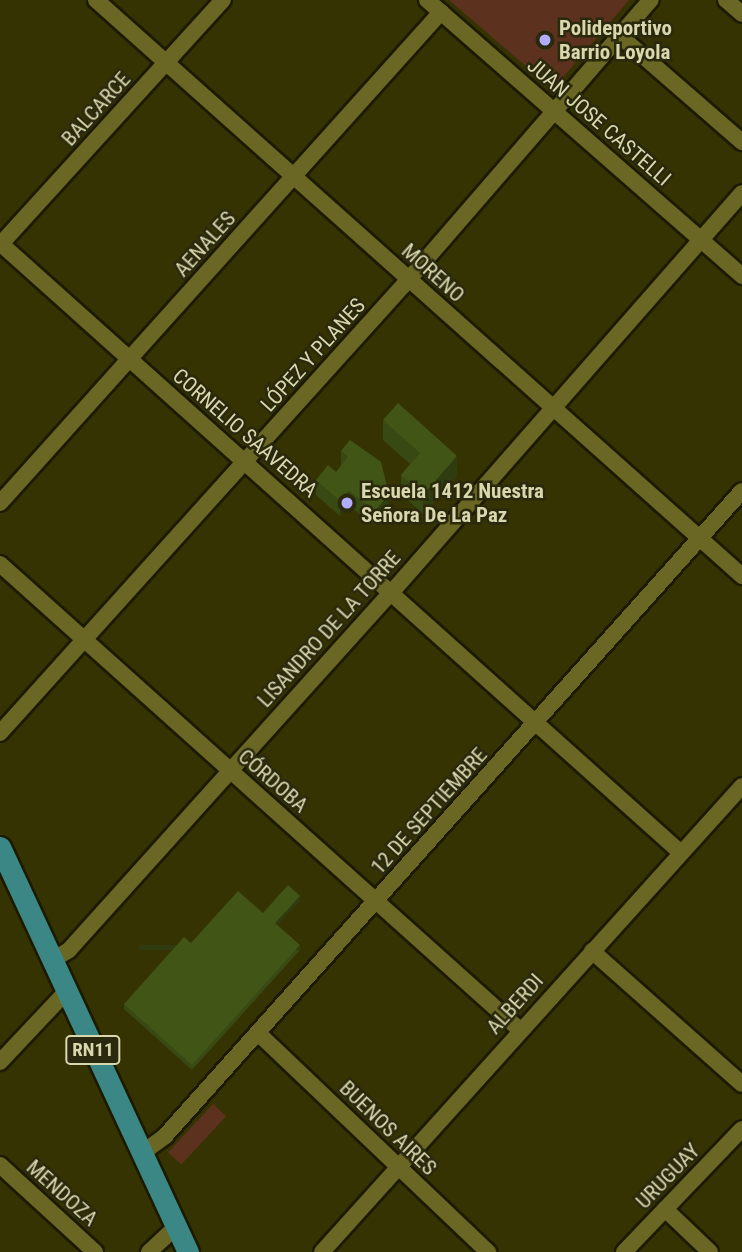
<!DOCTYPE html>
<meta charset="utf-8">
<style>
body{margin:0}
#map{position:relative;width:742px;height:1252px;overflow:hidden;background:#363302;font-family:"Roboto Condensed",sans-serif}
div>[style]{position:absolute}
.green>*{inset:0;background:#5c321e;transform-origin:0 0}
.roads{filter:drop-shadow(2px 0 #1c1a01) drop-shadow(-2px 0 #1c1a01) drop-shadow(0 2px #1c1a01) drop-shadow(0 -2px #1c1a01)}
.minor>*{height:16px;margin:-8px;padding:0 8px;transform-origin:8px;border-radius:8px;background:#6a6624}
.major>*{height:21px;margin:-10.5px;padding:0 10.5px;transform-origin:10.5px;border-radius:10.5px;background:#3b8785}
.wall>*{inset:0;background:#384914}
.shaded-wall>*{inset:0;background:#2e3c10;transform-origin:0 0}
.building>*{inset:0;background:#415517}
.dots>*{width:19px;height:19px;translate:-50% -50%;box-sizing:border-box;border:4px solid #2a290d;border-radius:50%}
span{translate:-50% -50%;white-space:nowrap;text-align:center;line-height:1.15;-webkit-text-stroke:5px #2a290d;paint-order:stroke}
.shield-label span{padding:2px 5px;background:#2a290d;border:2px solid;border-radius:5px;-webkit-text-stroke-width:0}
.shield-label{font-size:19px;color:#d9d7ae;font-weight:700}
.poi-label{font-size:21px;color:#d9d7ae;font-weight:700}
.left{translate:0 -50%;text-align:left}
.street-label{font-size:21px;color:#d9d7ae}
</style>
<div id="map">
<div class="green">
<div style="clip-path:polygon(449px 0,629px 0,558px 83px,541px 79px)"></div>
<div style="left:213px;top:1104px;width:18px;height:66px;rotate:43deg"></div>
</div>
<div class="roads">
<div class="minor">
<div style="left:96px;top:0;width:866px;rotate:41.72deg"></div>
<div style="left:427px;top:0;width:419px;rotate:41.2deg"></div>
<div style="left:726px;top:0;width:21px;rotate:41deg"></div>
<div style="left:620px;top:36px;width:162px;rotate:41deg"></div>
<div style="left:0;top:243px;width:913px;rotate:41.85deg"></div>
<div style="left:0;top:245px;width:331px;rotate:-47.7deg"></div>
<div style="left:0;top:503px;width:660px;rotate:-48.07deg"></div>
<div style="left:0;top:564px;width:698px;rotate:41.87deg"></div>
<div style="left:0;top:733px;width:611px;rotate:-47.98deg"></div>
<div style="left:409px;top:279px;width:369px;rotate:-49.1deg"></div>
<div style="left:592px;top:951px;width:200px;rotate:41.6deg"></div>
<div style="left:51px;top:961px;width:21px;rotate:-31deg"></div>
<div style="left:69px;top:950px;width:481px;rotate:-48deg"></div>
<div style="left:391px;top:593px;width:532px;rotate:-48.73deg"></div>
<div style="left:258px;top:1033px;width:318px;rotate:43.6deg"></div>
<div style="left:0;top:1062px;width:95px;rotate:-46.7deg"></div>
<div style="left:142px;top:1153px;width:29px;rotate:-36deg"></div>
<div style="left:165px;top:1136px;width:865px;rotate:-48.19deg"></div>
<div style="left:0;top:1165px;width:129px;rotate:42.5deg"></div>
<div style="left:665px;top:1209px;width:62px;rotate:43.7deg"></div>
<div style="left:149px;top:1252px;width:37px;rotate:-43deg"></div>
<div style="left:322px;top:1252px;width:627px;rotate:-47.97deg"></div>
<div style="left:624px;top:1252px;width:170px;rotate:-46.2deg"></div>
</div>
<div class="major">
<div style="left:0;top:847px;width:447px;rotate:65.1deg"></div>
</div>
</div>
<div class="wall">
<div style="clip-path:polygon(383px 420px,457px 476px,423px 514px,401px 494px,401px 475px,410px 464px,383px 440px)"></div>
<div style="clip-path:polygon(350px 440px,389px 509px,375px 525px,349px 506px,340px 516px,316px 495px,316px 480px,336px 472px,341px 466px,341px 451px)"></div>
<div style="clip-path:polygon(300px 901px,277px 925px,300px 950px,192px 1070px,124px 1009px,124px 1004px,191px 943px,263px 913px)"></div>
</div>
<div class="shaded-wall">
<div style="clip-path:polygon(457px 456px,457px 476px,423px 514px,423px 495px)"></div>
<div style="clip-path:polygon(349px 491px,349px 506px,340px 516px,340px 501px)"></div>
<div style="clip-path:polygon(389px 494px,389px 509px,375px 525px,375px 511px)"></div>
<div style="clip-path:polygon(300px 896px,300px 901px,275px 928px,275px 923px)"></div>
<div style="left:300px;top:945px;width:5px;height:161px;rotate:90deg"></div>
</div>
<div class="building">
<div style="clip-path:polygon(398px 403px,457px 456px,423px 495px,401px 475px,420px 453px,383px 420px)"></div>
<div style="clip-path:polygon(350px 440px,381px 462px,389px 494px,375px 511px,349px 491px,340px 501px,316px 480px,328px 465px,336px 472px,348px 457px,341px 451px)"></div>
<div style="clip-path:polygon(288px 885px,300px 896px,275px 923px,300px 945px,192px 1065px,124px 1004px,184px 937px,191px 943px,238px 891px,263px 913px)"></div>
</div>
<div class="dots">
<div style="left:545px;top:40px;background:#b1adfa"></div>
<div style="left:347px;top:503px;background:#b1adfa"></div>
</div>
<div class="shield-label">
<span style="left:93px;top:1050px">RN11</span>
</div>
<div class="poi-label">
<span class="left" style="left:559px;top:40px">Polideportivo<br>Barrio Loyola</span>
<span class="left" style="left:361px;top:503px">Escuela 1412 Nuestra<br>Señora De La Paz</span>
</div>
<div class="street-label">
<span style="left:96px;top:109px;rotate:-48deg">BALCARCE</span>
<span style="left:599px;top:122px;rotate:41deg">JUAN JOSE CASTELLI</span>
<span style="left:205px;top:244px;rotate:-48deg">AENALES</span>
<span style="left:433px;top:273px;rotate:42deg">MORENO</span>
<span style="left:313px;top:355px;rotate:-48deg">LÓPEZ Y PLANES</span>
<span style="left:245px;top:433px;rotate:41deg">CORNELIO SAAVEDRA</span>
<span style="left:329px;top:629px;rotate:-48deg">LISANDRO DE LA TORRE</span>
<span style="left:273px;top:781px;rotate:41deg">CÓRDOBA</span>
<span style="left:429px;top:811px;rotate:-48deg">12 DE SEPTIEMBRE</span>
<span style="left:515px;top:1004px;rotate:-48deg">ALBERDI</span>
<span style="left:388px;top:1128px;rotate:44deg">BUENOS AIRES</span>
<span style="left:668px;top:1176px;rotate:-46deg">URUGUAY</span>
<span style="left:62px;top:1193px;rotate:42deg">MENDOZA</span>
</div>
</div>
